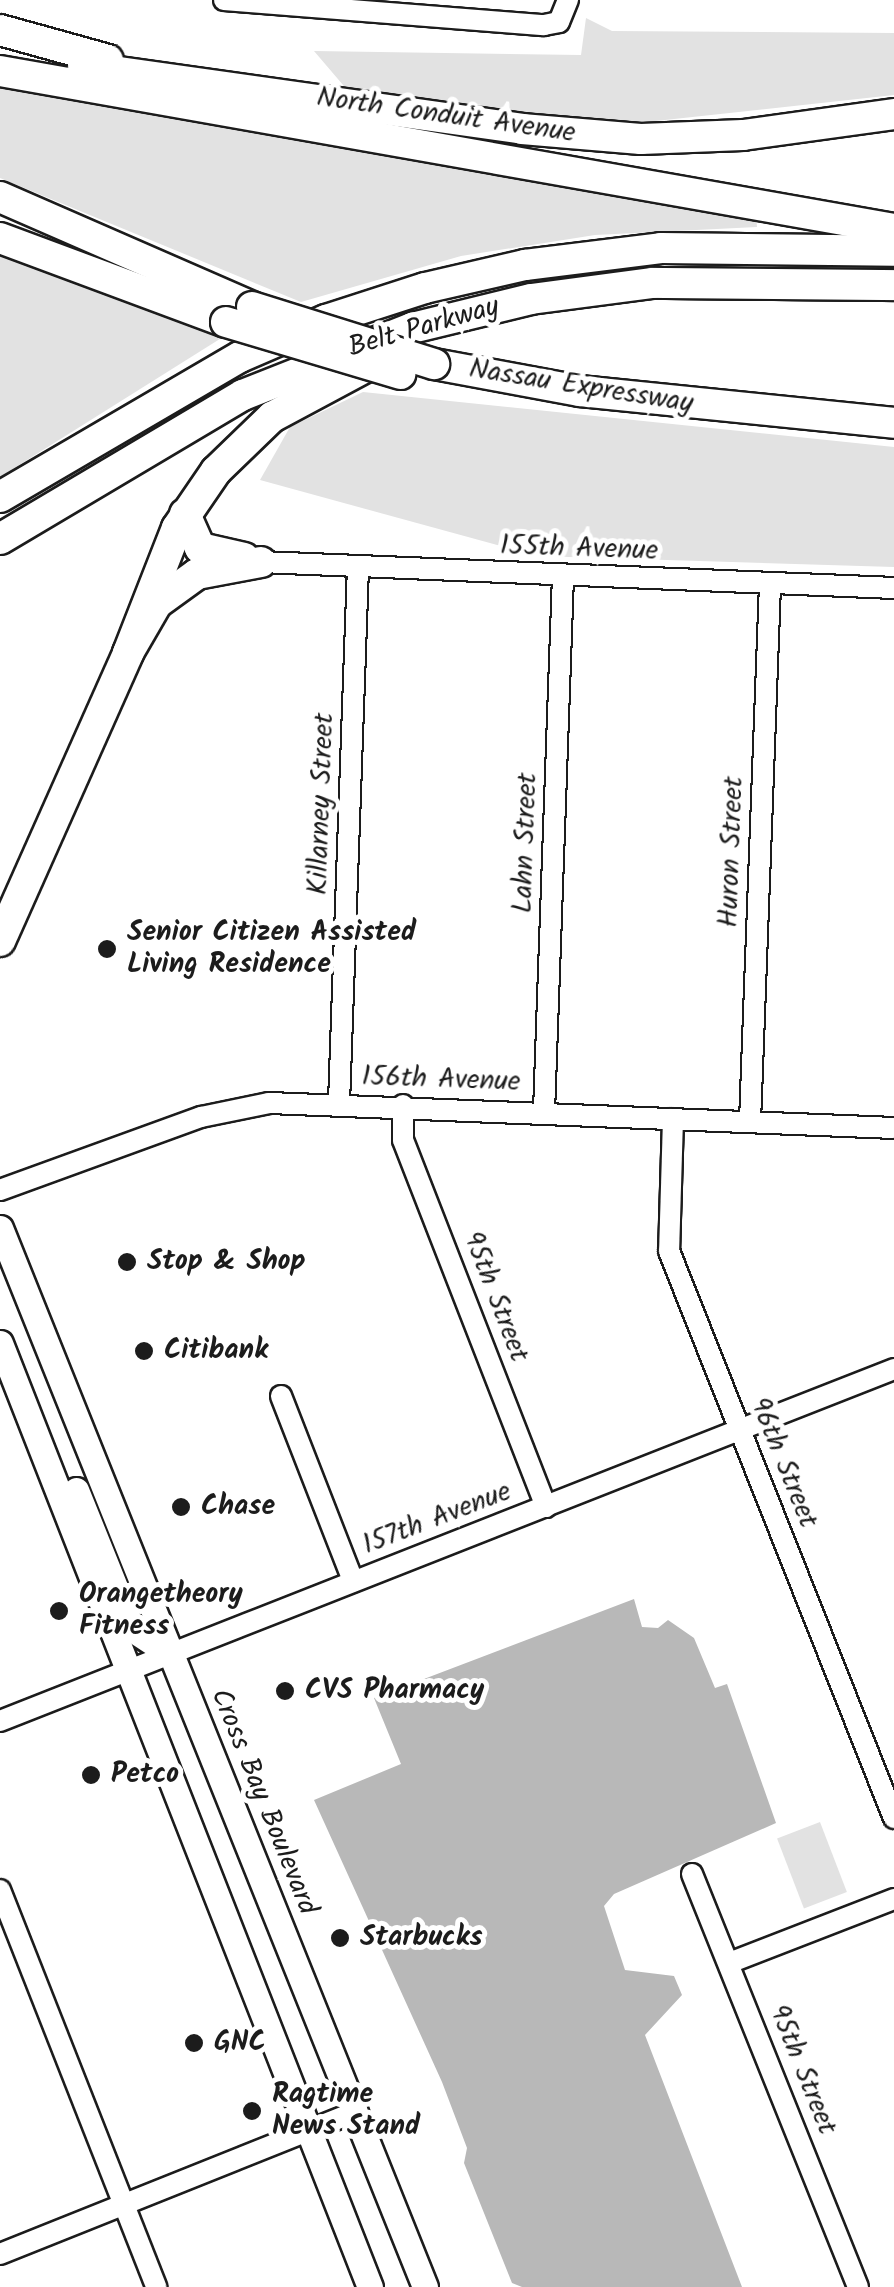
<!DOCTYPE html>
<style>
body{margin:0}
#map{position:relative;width:894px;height:2287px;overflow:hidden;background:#fff;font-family:Kalam,sans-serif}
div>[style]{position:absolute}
.green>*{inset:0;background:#e2e2e2;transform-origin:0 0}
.water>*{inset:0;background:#b8b8b8}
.roads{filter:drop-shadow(2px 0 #1c1c1c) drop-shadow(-2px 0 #1c1c1c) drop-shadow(0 2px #1c1c1c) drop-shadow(0 -2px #1c1c1c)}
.minor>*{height:20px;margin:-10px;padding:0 10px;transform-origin:10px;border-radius:10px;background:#fff}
.major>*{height:25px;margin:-12.5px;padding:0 12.5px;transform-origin:12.5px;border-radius:12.5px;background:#fff}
.highway>*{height:30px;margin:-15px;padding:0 15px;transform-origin:15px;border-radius:15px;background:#fff}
.bridges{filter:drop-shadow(2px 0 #1c1c1c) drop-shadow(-2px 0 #1c1c1c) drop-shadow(0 2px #1c1c1c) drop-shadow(0 -2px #1c1c1c)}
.highway-bridge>*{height:30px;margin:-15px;padding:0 15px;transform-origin:15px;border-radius:15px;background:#fff}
.dots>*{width:28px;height:28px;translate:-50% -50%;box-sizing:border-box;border:5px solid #fff;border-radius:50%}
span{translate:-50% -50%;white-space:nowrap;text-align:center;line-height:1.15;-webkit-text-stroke:10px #fff;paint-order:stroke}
.street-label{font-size:28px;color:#1c1c1c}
.poi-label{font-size:28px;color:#1c1c1c;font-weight:700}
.left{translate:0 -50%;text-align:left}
</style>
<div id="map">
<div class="green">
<div style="clip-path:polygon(586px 18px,612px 31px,894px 33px,894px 95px,628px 124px,349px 92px,314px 51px,581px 55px)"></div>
<div style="clip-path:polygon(0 81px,756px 214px,757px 227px,595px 235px,461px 256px,301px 302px,0 178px)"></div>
<div style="clip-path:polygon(0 255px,223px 337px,0 477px)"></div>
<div style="clip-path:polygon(363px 392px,894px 447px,894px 567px,537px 556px,260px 480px,290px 427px)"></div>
<div style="left:820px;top:1822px;width:75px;height:46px;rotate:69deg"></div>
</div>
<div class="water">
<div style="clip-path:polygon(634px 1599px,642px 1627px,658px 1628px,668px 1620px,694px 1638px,715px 1688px,727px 1684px,776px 1823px,614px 1894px,604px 1906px,625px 1970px,674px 1976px,682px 1995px,645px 2035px,742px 2287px,522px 2287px,512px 2283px,464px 2163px,467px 2148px,442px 2082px,314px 1800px,401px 1764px,374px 1698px)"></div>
</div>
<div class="roads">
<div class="minor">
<div style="left:224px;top:0;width:321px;rotate:4.5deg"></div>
<div style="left:544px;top:25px;width:15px;rotate:-11deg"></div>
<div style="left:559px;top:22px;width:24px;rotate:-68deg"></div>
<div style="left:261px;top:562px;width:634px;rotate:2.35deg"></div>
<div style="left:339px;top:1103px;width:536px;rotate:-87.97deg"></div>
<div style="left:403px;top:1105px;width:35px;rotate:90deg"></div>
<div style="left:403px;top:1140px;width:394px;rotate:68.7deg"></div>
<div style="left:544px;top:1112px;width:536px;rotate:-87.97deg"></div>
<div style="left:673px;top:1119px;width:132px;rotate:91.7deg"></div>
<div style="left:669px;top:1251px;width:610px;rotate:68.36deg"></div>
<div style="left:750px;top:1122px;width:538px;rotate:-87.87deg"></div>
<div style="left:0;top:1190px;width:214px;rotate:-20deg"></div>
<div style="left:201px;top:1117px;width:69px;rotate:-11.6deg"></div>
<div style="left:269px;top:1103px;width:625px;rotate:2.29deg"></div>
<div style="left:281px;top:1396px;width:199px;rotate:68.7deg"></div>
<div style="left:0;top:1721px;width:961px;rotate:-21.49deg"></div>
<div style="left:692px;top:1874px;width:445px;rotate:68.1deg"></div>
<div style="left:0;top:1890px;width:427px;rotate:68.5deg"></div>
<div style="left:729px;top:1963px;width:177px;rotate:-21.2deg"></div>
<div style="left:0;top:2254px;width:385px;rotate:-21.8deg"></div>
</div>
<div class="major">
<div style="left:0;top:1228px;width:1141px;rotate:68.13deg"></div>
<div style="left:0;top:1343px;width:1014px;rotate:68.6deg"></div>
<div style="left:76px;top:1490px;width:150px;rotate:68.1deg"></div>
<div style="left:132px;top:1629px;width:45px;rotate:33.3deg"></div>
</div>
<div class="highway">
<div style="left:0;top:30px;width:112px;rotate:15.5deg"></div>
<div style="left:83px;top:67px;width:443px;rotate:8deg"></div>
<div style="left:522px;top:129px;width:119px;rotate:4.8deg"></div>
<div style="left:641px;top:139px;width:102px;rotate:-2.2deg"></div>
<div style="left:743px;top:135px;width:152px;rotate:-7.9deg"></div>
<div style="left:0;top:71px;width:908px;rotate:10.02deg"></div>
<div style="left:0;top:197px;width:275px;rotate:23.6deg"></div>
<div style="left:0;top:238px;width:241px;rotate:20.4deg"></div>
<div style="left:434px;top:364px;width:148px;rotate:10.5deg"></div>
<div style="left:580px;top:391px;width:316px;rotate:5.8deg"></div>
<div style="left:0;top:497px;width:278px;rotate:-30.3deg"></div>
<div style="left:240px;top:357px;width:94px;rotate:-23.3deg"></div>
<div style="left:326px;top:320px;width:104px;rotate:-17.9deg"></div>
<div style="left:425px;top:288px;width:103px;rotate:-13deg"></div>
<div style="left:525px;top:265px;width:137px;rotate:-7.1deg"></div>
<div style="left:661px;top:248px;width:233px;rotate:0.7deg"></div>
<div style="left:185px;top:514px;width:37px;rotate:66deg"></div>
<div style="left:200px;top:548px;width:45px;rotate:12.8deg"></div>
<div style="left:0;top:539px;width:282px;rotate:-30.7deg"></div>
<div style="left:243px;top:395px;width:182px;rotate:-21.6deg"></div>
<div style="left:412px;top:328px;width:122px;rotate:-13.7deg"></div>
<div style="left:531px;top:299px;width:123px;rotate:-7.5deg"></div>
<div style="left:653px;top:283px;width:241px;rotate:0.5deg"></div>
<div style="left:128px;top:653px;width:134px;rotate:-68.6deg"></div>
<div style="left:177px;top:528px;width:69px;rotate:-55.6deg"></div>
<div style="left:216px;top:471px;width:78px;rotate:-44deg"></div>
<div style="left:272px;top:417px;width:125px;rotate:-28.2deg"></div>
<div style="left:0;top:941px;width:315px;rotate:-66deg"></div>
<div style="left:128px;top:653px;width:58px;rotate:-59.9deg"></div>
<div style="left:157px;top:603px;width:49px;rotate:-35.9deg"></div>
<div style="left:197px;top:574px;width:65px;rotate:-10.6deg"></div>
</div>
</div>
<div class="bridges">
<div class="highway-bridge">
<div style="left:252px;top:307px;width:191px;rotate:17.4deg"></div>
<div style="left:226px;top:322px;width:182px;rotate:16.6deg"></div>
</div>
</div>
<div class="dots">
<div style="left:107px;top:949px;background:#1c1c1c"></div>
<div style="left:127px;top:1262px;background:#1c1c1c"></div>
<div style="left:144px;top:1351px;background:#1c1c1c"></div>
<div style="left:181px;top:1507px;background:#1c1c1c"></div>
<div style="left:59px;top:1611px;background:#1c1c1c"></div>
<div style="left:285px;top:1691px;background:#1c1c1c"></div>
<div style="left:91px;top:1775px;background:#1c1c1c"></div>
<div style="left:340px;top:1938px;background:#1c1c1c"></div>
<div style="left:194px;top:2043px;background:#1c1c1c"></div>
<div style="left:252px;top:2111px;background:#1c1c1c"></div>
</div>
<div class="street-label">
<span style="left:446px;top:116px;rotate:8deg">North Conduit Avenue</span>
<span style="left:424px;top:328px;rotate:-16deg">Belt Parkway</span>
<span style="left:581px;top:387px;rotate:9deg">Nassau Expressway</span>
<span style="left:579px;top:549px;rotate:2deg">155th Avenue</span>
<span style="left:322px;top:804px;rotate:-88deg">Killarney Street</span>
<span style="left:526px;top:843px;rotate:-88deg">Lahn Street</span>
<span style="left:732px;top:852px;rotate:-88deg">Huron Street</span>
<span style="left:441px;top:1080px;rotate:2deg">156th Avenue</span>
<span style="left:495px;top:1297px;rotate:69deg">95th Street</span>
<span style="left:783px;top:1463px;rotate:68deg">96th Street</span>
<span style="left:437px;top:1519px;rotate:-21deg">157th Avenue</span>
<span style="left:263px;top:1802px;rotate:68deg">Cross Bay Boulevard</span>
<span style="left:802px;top:2070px;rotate:68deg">95th Street</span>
</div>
<div class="poi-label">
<span class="left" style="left:127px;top:949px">Senior Citizen Assisted<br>Living Residence</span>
<span class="left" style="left:147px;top:1262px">Stop &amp; Shop</span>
<span class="left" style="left:164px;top:1351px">Citibank</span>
<span class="left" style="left:201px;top:1507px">Chase</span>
<span class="left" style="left:79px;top:1611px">Orangetheory<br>Fitness</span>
<span class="left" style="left:305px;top:1691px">CVS Pharmacy</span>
<span class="left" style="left:111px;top:1775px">Petco</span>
<span class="left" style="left:360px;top:1938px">Starbucks</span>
<span class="left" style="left:214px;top:2043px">GNC</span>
<span class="left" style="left:272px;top:2111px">Ragtime<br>News Stand</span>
</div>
</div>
